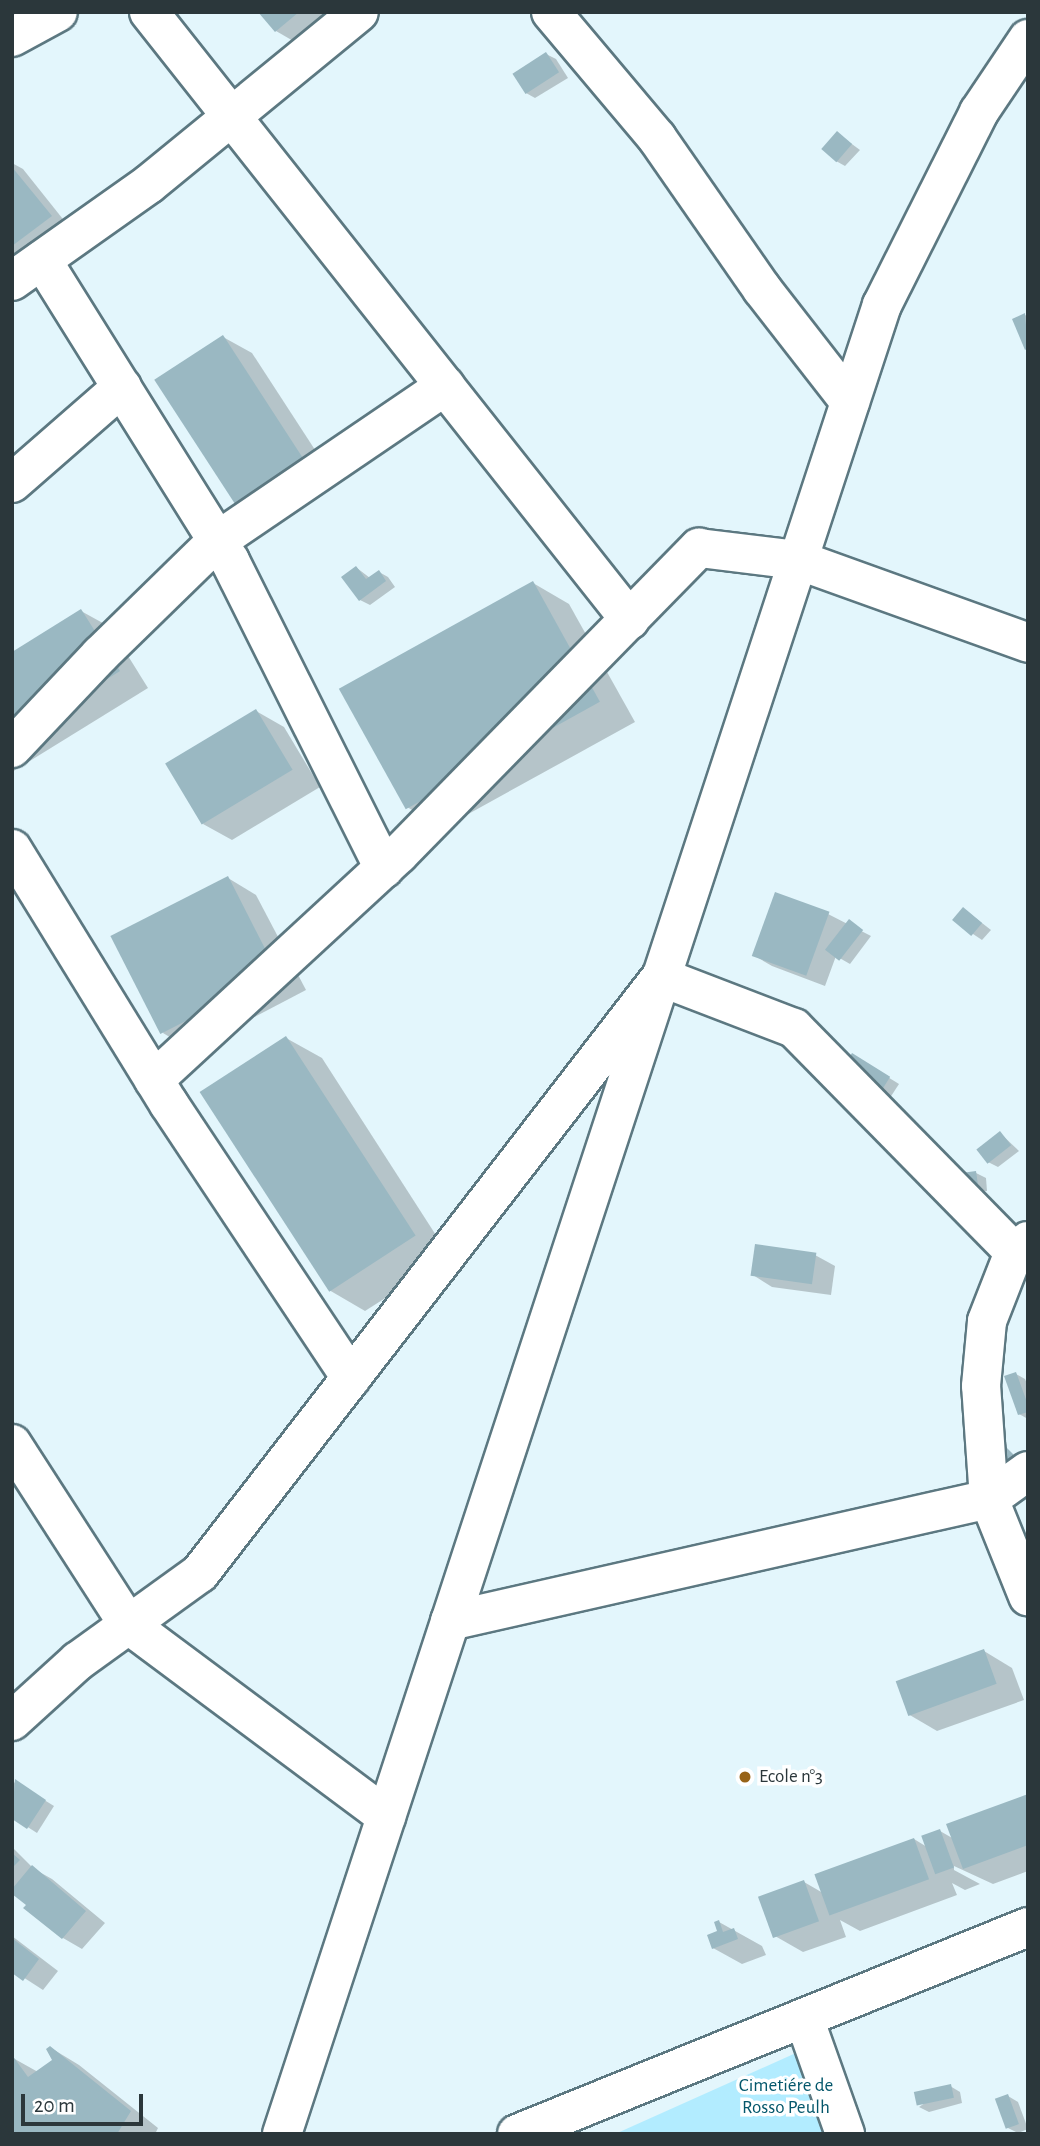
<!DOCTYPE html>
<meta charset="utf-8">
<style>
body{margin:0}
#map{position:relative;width:1040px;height:2146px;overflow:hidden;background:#e3f6fc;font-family:"Alegreya Sans",sans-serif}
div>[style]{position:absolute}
.green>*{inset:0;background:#b2ecff}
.shadow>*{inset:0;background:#0003}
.building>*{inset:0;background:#9ab8c2;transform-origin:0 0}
.roads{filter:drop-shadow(2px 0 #5c7881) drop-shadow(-2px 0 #5c7881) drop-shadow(0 2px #5c7881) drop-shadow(0 -2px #5c7881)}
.minor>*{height:38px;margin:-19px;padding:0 19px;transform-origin:19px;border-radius:19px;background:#fff}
.dots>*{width:19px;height:19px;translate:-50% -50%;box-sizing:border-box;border:4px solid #fff;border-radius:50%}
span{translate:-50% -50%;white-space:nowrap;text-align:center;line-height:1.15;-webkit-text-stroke:7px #fff;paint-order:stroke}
.poi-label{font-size:19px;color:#2b373b}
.left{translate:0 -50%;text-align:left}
.park-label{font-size:19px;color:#04576b}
.frame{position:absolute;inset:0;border:14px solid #2b373b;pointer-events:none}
.scale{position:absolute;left:21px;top:2094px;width:122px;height:32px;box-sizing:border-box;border:4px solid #2b373b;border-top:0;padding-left:9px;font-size:21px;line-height:24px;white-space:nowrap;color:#2b373b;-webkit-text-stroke:5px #fff;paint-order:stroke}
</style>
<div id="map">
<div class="green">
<div style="clip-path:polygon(807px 2048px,835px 2134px,615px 2134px)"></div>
</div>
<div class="shadow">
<div style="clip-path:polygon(261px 12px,332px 12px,295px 42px,276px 31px)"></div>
<div style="clip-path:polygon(546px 54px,556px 59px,568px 78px,535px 98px,526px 93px)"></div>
<div style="clip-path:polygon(837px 133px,860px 150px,845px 166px,836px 161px)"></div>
<div style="clip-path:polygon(12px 163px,23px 169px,70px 228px,12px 272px)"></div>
<div style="clip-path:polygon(1025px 315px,1028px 317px,1028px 349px,1026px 348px)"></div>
<div style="clip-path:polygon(223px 337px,252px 353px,332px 476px,266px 520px)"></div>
<div style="clip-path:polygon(357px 568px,370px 578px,379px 572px,388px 577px,395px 587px,370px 605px,360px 600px)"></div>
<div style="clip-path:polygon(533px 583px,569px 604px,635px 722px,443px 828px,407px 807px)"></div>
<div style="clip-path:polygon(81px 611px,110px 627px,148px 688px,12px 772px,12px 654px)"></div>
<div style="clip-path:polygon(256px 711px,284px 727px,320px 787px,232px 840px,203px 824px)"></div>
<div style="clip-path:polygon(228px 878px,256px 895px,306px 990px,191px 1050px,163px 1033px)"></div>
<div style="clip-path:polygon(964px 909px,991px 930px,982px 940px,973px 934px)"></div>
<div style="clip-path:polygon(828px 914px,871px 936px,850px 964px,836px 956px,825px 986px,772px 966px,753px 955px)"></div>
<div style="clip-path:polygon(286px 1038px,322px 1058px,450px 1257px,365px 1311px,329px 1290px)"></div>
<div style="clip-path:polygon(862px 1061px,899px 1084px,884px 1107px)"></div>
<div style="clip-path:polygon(1000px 1133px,1019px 1151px,998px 1167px,988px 1162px)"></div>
<div style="clip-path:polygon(976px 1173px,986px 1178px,987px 1191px,954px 1195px)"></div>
<div style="clip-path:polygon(815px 1255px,835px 1266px,831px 1295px,772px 1287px,753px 1275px)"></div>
<div style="clip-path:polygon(1016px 1374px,1025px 1379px,1028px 1386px,1028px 1419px,1019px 1414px)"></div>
<div style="clip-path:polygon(984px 1651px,1012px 1668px,1024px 1700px,937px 1731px,908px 1714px)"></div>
<div style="clip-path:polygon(15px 1782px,54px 1806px,37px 1833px,12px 1817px,12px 1786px)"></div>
<div style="clip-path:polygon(1028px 1796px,1028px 1871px,993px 1884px,954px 1866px,954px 1870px,980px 1884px,965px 1890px,952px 1883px,957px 1895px,860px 1931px,840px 1920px,846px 1937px,803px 1952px,775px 1936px,804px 1882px,823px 1893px,914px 1839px,927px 1847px,940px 1831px,954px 1839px)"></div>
<div style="clip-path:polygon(12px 1847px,34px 1869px,52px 1879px,105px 1923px,82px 1949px,63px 1938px,16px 1894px,12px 1898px)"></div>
<div style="clip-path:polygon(719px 1922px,762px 1946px,766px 1955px,742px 1964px,713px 1948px,719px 1932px)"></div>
<div style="clip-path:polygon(12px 1936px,58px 1971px,43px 1990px,12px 1970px)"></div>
<div style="clip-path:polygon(51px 2048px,79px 2065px,158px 2128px,155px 2134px,12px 2134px,13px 2058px,38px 2072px,55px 2061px)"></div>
<div style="clip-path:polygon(950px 2086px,960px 2092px,962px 2103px,929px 2112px,919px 2107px)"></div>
<div style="clip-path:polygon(1008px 2096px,1018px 2102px,1028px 2129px,1018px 2133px,1008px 2128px)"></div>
</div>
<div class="building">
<div style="clip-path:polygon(258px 12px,299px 12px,275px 32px)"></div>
<div style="left:546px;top:52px;width:24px;height:40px;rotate:57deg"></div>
<div style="left:837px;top:131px;width:20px;height:24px;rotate:41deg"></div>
<div style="clip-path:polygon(12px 167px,52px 216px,12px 246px)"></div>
<div style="clip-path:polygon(1025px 313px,1028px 348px,1025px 350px,1012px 319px)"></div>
<div style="left:223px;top:335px;width:149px;height:82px;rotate:57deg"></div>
<div style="clip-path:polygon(356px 566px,366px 579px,379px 570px,386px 581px,359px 601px,341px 577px)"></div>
<div style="left:533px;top:581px;width:138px;height:222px;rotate:61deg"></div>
<div style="clip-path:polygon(81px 609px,120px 671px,12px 739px,12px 652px)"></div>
<div style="left:256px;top:709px;width:71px;height:106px;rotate:59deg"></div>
<div style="left:228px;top:876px;width:110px;height:132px;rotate:63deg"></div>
<div style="left:775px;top:892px;width:58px;height:68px;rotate:20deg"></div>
<div style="left:963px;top:907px;width:25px;height:17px;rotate:40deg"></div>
<div style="left:849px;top:919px;width:18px;height:39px;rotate:38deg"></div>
<div style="left:286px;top:1036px;width:238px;height:103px;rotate:57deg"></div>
<div style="left:852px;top:1053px;width:45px;height:30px;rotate:32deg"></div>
<div style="left:1000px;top:1131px;width:18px;height:30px;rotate:52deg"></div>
<div style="left:976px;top:1171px;width:15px;height:35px;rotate:82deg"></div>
<div style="left:755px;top:1244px;width:62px;height:32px;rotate:8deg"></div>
<div style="clip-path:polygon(1016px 1372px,1028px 1405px,1028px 1412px,1018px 1415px,1004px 1376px)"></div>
<div style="left:1005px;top:1446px;width:14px;height:39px;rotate:45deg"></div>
<div style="left:984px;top:1649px;width:37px;height:94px;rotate:70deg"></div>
<div style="clip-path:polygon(15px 1779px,46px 1800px,27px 1829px,12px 1819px)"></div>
<div style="clip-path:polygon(1028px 1794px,1028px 1845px,963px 1869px,946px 1824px)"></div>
<div style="left:940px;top:1829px;width:41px;height:20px;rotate:70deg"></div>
<div style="left:914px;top:1838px;width:44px;height:106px;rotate:70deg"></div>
<div style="clip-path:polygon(12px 1853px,20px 1860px,12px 1868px)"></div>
<div style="clip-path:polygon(32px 1865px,86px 1911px,62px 1939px,23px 1908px,26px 1905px,12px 1894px,12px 1889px)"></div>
<div style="left:804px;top:1880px;width:44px;height:49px;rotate:70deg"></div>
<div style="clip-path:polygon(719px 1920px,723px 1932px,734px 1928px,738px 1939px,712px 1949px,707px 1935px,717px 1931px,714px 1922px)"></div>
<div style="clip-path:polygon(12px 1938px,39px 1959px,23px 1981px,12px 1973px)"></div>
<div style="clip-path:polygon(50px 2046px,131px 2111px,117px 2134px,12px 2134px,12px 2055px,28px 2077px,52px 2060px,46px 2049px)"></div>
<div style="left:951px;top:2084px;width:14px;height:38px;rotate:78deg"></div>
<div style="left:1008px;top:2094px;width:32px;height:14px;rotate:70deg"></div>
</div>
<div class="roads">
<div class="minor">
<div style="left:149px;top:12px;width:775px;rotate:51.65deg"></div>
<div style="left:551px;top:12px;width:165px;rotate:49.9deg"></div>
<div style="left:657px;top:138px;width:184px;rotate:55.2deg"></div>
<div style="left:762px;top:289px;width:143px;rotate:52.1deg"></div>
<div style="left:12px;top:37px;width:52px;rotate:-28.5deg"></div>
<div style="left:42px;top:260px;width:355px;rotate:58deg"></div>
<div style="left:230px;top:561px;width:344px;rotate:63.4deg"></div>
<div style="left:12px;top:281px;width:168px;rotate:-35.3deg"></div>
<div style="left:149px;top:184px;width:271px;rotate:-39.3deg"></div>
<div style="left:12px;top:483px;width:146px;rotate:-41.1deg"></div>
<div style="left:12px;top:748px;width:128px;rotate:-46.6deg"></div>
<div style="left:100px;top:655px;width:163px;rotate:-44.3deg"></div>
<div style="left:217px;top:541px;width:276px;rotate:-34.2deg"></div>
<div style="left:12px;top:849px;width:299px;rotate:58.4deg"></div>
<div style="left:169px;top:1104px;width:329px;rotate:56.4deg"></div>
<div style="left:154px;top:1080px;width:333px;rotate:-42.7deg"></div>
<div style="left:399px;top:854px;width:429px;rotate:-45.6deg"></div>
<div style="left:699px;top:548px;width:100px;rotate:6.9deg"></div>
<div style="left:798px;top:560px;width:245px;rotate:19.8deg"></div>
<div style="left:12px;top:1444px;width:214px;rotate:57.2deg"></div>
<div style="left:128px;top:1624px;width:322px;rotate:36.7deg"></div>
<div style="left:989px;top:1499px;width:113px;rotate:-94deg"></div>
<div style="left:981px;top:1386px;width:65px;rotate:-84.7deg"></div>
<div style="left:987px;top:1321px;width:74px;rotate:-68.6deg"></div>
<div style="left:1014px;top:1252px;width:18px;rotate:-38deg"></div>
<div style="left:989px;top:1499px;width:48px;rotate:-35.7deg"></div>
<div style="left:450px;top:1621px;width:553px;rotate:-12.75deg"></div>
<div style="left:989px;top:1499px;width:105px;rotate:68.1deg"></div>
<div style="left:12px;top:1721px;width:89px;rotate:-42.3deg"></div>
<div style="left:78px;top:1661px;width:150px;rotate:-35.8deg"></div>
<div style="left:200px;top:1573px;width:753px;rotate:-52.28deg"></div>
<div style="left:661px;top:977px;width:142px;rotate:21deg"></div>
<div style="left:794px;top:1028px;width:314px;rotate:45.5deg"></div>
<div style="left:804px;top:2018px;width:123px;rotate:70.5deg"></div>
<div style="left:282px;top:2134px;width:1925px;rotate:-71.84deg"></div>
<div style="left:882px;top:305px;width:216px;rotate:-63.3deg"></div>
<div style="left:979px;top:112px;width:88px;rotate:-56.1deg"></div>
<div style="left:517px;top:2134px;width:551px;rotate:-22.05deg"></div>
</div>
</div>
<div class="dots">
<div style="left:745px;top:1777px;background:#976318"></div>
</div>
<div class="poi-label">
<span class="left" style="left:759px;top:1777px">Ecole n°3</span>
</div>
<div class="park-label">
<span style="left:786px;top:2097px">Cimetiére de<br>Rosso Peulh</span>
</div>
<div class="frame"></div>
<div class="scale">20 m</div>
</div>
